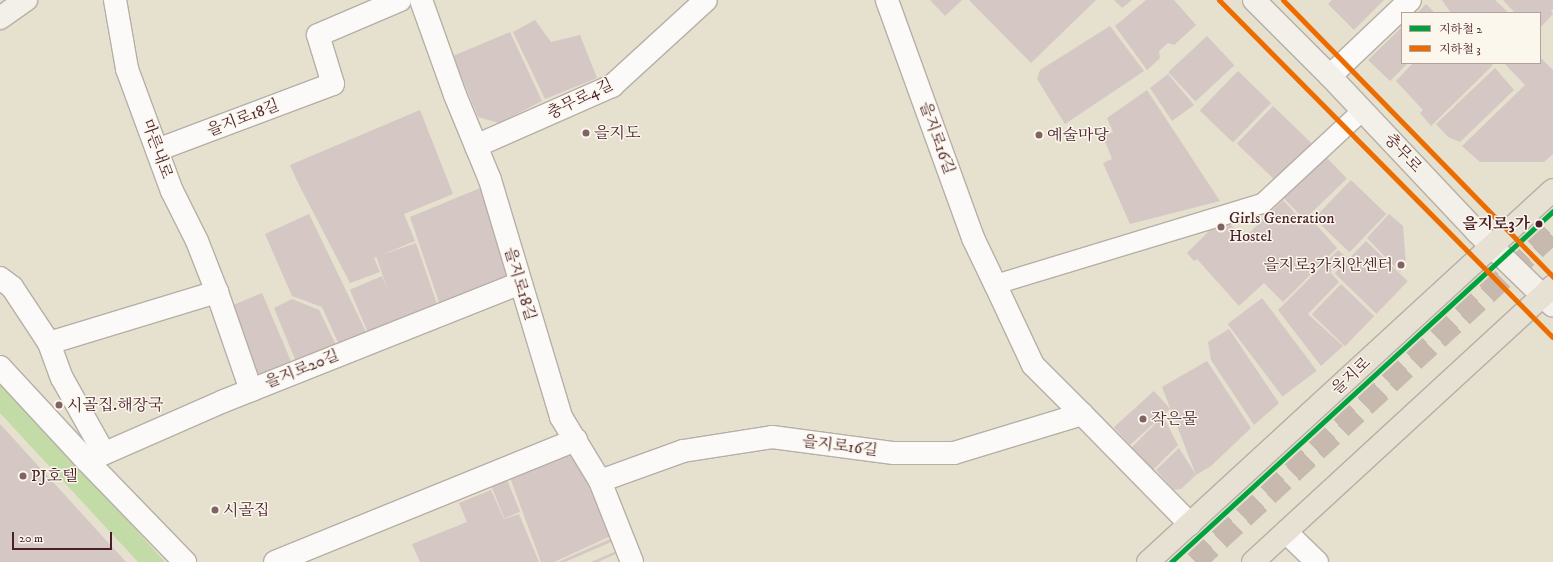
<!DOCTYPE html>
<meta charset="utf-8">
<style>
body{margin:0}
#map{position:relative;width:1553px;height:562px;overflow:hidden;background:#e6e0cf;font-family:"IM FELL DW Pica","Noto Serif KR",serif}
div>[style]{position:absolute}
.green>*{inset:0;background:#c2dba7}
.building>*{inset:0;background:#d5c7c3;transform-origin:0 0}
.street-tunnel>*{height:22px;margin-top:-11px;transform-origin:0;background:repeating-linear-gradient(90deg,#c7b9ae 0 22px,transparent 0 33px)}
.roads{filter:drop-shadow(1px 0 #b7afa6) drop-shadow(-1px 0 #b7afa6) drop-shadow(0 1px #b7afa6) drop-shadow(0 -1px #b7afa6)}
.lane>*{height:19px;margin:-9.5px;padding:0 9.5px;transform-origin:9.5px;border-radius:9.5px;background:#fbfaf8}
.street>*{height:22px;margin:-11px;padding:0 11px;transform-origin:11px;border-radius:11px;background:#fbfaf8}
.secondary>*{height:22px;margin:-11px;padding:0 11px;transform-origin:11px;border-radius:11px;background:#f3f0e9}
.primary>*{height:22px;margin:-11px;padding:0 11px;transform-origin:11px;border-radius:11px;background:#e6e1d3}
.metro-1>*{height:5px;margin:-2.5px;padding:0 2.5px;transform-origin:2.5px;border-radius:2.5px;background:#00a23f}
.metro-2>*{height:5px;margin:-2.5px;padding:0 2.5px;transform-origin:2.5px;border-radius:2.5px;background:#ed6c00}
.dots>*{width:11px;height:11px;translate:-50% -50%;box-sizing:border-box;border:2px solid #fbf7ec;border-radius:50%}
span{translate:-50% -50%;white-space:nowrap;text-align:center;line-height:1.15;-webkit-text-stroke:3px #fbf7ec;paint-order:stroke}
.street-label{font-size:16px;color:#4a1f2b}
.poi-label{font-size:16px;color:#4a1f2b}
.left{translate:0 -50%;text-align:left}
.right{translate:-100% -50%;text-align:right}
.stop-label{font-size:16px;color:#4a1f2b;font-weight:700}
.legend{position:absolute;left:1401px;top:12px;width:140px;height:52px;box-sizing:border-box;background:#fbf7ec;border:1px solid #b4a19f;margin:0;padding:5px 7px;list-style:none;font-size:12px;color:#4a1f2b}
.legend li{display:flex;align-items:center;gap:8px;height:20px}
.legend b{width:20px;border:1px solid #b4a19f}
.scale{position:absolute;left:12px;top:532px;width:100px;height:18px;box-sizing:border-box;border:2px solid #4a1f2b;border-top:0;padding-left:5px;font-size:12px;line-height:14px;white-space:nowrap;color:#4a1f2b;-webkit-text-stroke:3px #fbf7ec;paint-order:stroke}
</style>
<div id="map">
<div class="green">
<div style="clip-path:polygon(0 382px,64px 450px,165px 562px,138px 562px,0 413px)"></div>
</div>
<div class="building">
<div style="clip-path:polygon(930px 0,962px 0,945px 16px)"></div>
<div style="clip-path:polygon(969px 0,1096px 0,1031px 63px)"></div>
<div style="clip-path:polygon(1114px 0,1132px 0,1122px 8px)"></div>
<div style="clip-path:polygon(1146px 0,1174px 0,1196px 25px,1174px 45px,1168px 43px,1159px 51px,1160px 58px,1147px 70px,1115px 26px)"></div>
<div style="clip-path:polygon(1332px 0,1384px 0,1354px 30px,1328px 4px)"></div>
<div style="clip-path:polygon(1442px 0,1495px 0,1509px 13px,1451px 13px)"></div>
<div style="clip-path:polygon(1503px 0,1553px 0,1553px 9px,1551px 11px,1553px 14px,1540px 28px,1540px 13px,1515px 13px)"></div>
<div style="clip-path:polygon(1426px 4px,1435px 13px,1417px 13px)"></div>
<div style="clip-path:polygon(535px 20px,551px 42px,580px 35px,597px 78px,545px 99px,513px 32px)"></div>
<div style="clip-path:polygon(1110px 26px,1144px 71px,1065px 124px,1037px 79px,1040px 70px)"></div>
<div style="clip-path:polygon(1402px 27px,1402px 63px,1408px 63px,1390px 81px,1368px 60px)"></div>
<div style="clip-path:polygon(510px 32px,542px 101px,499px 123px,478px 117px,453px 56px)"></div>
<div style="left:1207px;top:36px;width:40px;height:53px;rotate:47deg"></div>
<div style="clip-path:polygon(1540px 57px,1553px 70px,1553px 154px,1544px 162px,1480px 162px,1462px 146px,1525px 85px,1504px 63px,1540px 63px)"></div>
<div style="clip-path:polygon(1413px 63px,1491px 63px,1493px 65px,1431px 126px,1420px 113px,1423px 110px,1396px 81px)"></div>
<div style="clip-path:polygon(1495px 68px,1514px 90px,1460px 142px,1448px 137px,1436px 124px)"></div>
<div style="left:1238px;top:71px;width:46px;height:55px;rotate:44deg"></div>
<div style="clip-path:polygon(1168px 74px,1194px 105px,1172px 121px,1150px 88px)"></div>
<div style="clip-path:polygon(1147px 90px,1220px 201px,1130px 224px,1103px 163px,1112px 159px,1103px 136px,1113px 132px,1107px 118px)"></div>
<div style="left:1273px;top:106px;width:56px;height:52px;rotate:44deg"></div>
<div style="clip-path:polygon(420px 110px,453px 194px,404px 214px,415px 241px,374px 258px,380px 272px,350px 283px,298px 183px,290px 165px)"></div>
<div style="left:1326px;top:157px;width:30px;height:59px;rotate:46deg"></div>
<div style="left:1351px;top:180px;width:49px;height:53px;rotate:44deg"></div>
<div style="clip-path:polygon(485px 186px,513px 278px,441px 308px,410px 217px)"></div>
<div style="clip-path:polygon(1283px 200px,1305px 224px,1311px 219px,1337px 248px,1283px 302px,1264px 283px,1239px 306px,1197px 259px,1194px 261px,1187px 253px,1223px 217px,1244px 238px)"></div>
<div style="clip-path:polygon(309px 214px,368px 336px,341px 349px,322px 307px,292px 296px,265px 234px)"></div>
<div style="clip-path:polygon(1389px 214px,1403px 226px,1406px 265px,1400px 272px,1367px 238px)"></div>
<div style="left:1366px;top:241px;width:58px;height:45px;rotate:44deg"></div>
<div style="left:416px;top:243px;width:70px;height:42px;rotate:71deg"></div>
<div style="clip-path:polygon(1338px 250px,1346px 257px,1330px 272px,1339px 282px,1308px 314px,1343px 346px,1321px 366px,1278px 310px)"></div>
<div style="left:382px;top:276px;width:52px;height:35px;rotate:67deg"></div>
<div style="left:1341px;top:284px;width:46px;height:42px;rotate:44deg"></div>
<div style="clip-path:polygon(262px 293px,293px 366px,255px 380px,231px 306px)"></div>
<div style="left:1262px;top:298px;width:91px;height:43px;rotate:53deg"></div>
<div style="clip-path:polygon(292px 299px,319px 310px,338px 349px,297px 364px,274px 308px)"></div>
<div style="clip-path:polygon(1229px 329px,1279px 403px,1254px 425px,1211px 360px,1208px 342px)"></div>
<div style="clip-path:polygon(1207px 361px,1251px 428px,1211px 466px,1196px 475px,1162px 387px)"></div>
<div style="left:1154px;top:391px;width:24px;height:54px;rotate:48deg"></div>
<div style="clip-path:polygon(1163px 416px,1178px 445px,1153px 470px,1131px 448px)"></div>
<div style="clip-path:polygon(0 424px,94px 527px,126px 562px,0 562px)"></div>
<div style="clip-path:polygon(571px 447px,611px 536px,554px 562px,541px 562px,508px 472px)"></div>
<div style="clip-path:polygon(1179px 448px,1196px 475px,1181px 489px,1174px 490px,1156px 470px)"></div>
<div style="left:504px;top:472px;width:43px;height:17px;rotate:68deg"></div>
<div style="clip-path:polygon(491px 490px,504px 519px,519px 514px,539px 562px,420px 562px,412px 544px,467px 522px,459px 503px)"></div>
<div style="clip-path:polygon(617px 536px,618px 539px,565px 562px,558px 562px)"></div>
<div style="clip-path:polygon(621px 549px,622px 551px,598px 562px,591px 562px)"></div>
</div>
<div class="street-tunnel">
<div style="left:1195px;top:562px;width:486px;rotate:-42.6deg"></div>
</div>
<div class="roads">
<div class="lane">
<div style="left:995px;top:284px;width:279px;rotate:-16.9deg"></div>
<div style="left:1262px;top:203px;width:137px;rotate:-42.9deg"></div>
</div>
<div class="street">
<div style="left:115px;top:0;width:70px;rotate:80.1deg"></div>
<div style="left:127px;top:69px;width:130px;rotate:69.8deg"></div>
<div style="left:172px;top:191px;width:56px;rotate:63.4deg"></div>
<div style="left:197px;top:241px;width:55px;rotate:68.6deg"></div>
<div style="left:217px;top:292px;width:104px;rotate:70.9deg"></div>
<div style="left:421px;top:0;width:101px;rotate:70.3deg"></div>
<div style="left:455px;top:95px;width:92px;rotate:67.6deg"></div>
<div style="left:490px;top:180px;width:247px;rotate:73.3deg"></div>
<div style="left:561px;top:417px;width:75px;rotate:58.6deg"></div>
<div style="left:600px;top:481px;width:87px;rotate:68.4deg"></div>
<div style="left:1330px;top:76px;width:110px;rotate:-43.5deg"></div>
<div style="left:476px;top:146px;width:149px;rotate:-23.8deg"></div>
<div style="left:612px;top:86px;width:127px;rotate:-42.5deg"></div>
<div style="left:157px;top:150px;width:188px;rotate:-20.6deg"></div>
<div style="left:333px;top:84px;width:51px;rotate:-107deg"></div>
<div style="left:318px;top:35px;width:89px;rotate:-23.1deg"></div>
<div style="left:0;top:278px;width:15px;rotate:37deg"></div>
<div style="left:12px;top:287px;width:67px;rotate:56.5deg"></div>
<div style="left:49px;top:343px;width:37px;rotate:70deg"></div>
<div style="left:62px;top:378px;width:86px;rotate:60.8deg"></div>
<div style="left:49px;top:343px;width:176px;rotate:-16.9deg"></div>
<div style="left:0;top:367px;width:128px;rotate:47.2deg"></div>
<div style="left:87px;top:461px;width:141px;rotate:45.9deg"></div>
<div style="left:1082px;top:414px;width:154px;rotate:45.5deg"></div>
<div style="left:87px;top:461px;width:150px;rotate:-23.7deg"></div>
<div style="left:224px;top:401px;width:319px;rotate:-21.7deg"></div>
<div style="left:600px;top:481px;width:88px;rotate:-19.9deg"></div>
<div style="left:683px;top:451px;width:90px;rotate:-8.9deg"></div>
<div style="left:772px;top:437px;width:123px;rotate:7.5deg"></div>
<div style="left:894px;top:453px;width:60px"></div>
<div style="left:954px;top:453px;width:134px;rotate:-16.9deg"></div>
<div style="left:1082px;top:414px;width:69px;rotate:-135deg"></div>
<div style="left:1033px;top:365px;width:89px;rotate:-115.1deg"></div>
<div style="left:995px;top:284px;width:51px;rotate:-115.6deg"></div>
<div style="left:973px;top:238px;width:253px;rotate:-109.9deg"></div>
<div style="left:1286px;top:532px;width:43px;rotate:44.1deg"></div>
<div style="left:275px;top:562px;width:325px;rotate:-22.1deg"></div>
</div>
<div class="secondary">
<div style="left:1254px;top:0;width:107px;rotate:45deg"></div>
<div style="left:1330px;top:76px;width:213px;rotate:46.7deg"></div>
<div style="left:1476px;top:231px;width:107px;rotate:44.2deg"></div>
<div style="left:0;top:18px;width:32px;rotate:-35deg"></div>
</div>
<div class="primary">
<div style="left:1148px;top:562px;width:550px;rotate:-42.57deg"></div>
<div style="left:1253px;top:562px;width:408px;rotate:-42.6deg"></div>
</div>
</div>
<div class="metro-1">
<div style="left:1171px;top:562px;width:519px;rotate:-42.58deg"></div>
</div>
<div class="metro-2">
<div style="left:1219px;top:0;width:474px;rotate:45.3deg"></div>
<div style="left:1283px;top:0;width:387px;rotate:45.7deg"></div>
</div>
<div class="dots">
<div style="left:586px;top:133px;background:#816364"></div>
<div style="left:1039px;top:135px;background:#816364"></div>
<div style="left:1539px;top:224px;background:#4a1f2b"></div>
<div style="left:1221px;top:227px;background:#816364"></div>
<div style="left:1401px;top:265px;background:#816364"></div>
<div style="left:59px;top:405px;background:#816364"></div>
<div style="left:1143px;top:419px;background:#816364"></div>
<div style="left:23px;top:476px;background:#816364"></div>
<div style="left:215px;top:510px;background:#816364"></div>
</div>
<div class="street-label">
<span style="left:580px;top:99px;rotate:-26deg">충무로4길</span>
<span style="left:243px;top:118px;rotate:-21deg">을지로18길</span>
<span style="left:937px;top:138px;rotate:70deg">을지로16길</span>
<span style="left:157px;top:149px;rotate:70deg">마른내로</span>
<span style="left:1403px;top:153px;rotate:47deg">충무로</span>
<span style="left:520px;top:284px;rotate:73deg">을지로18길</span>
<span style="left:302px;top:369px;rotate:-22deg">을지로20길</span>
<span style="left:1351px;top:376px;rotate:-43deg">을지로</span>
<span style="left:840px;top:446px;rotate:7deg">을지로16길</span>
</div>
<div class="poi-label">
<span class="left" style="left:594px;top:133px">을지도</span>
<span class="left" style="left:1047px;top:135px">예술마당</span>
<span class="left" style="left:1229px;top:227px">Girls Generation<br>Hostel</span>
<span class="right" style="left:1393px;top:265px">을지로3가치안센터</span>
<span class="left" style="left:67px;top:405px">시골집.해장국</span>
<span class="left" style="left:1151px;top:419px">작은물</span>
<span class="left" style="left:31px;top:476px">PJ호텔</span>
<span class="left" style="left:223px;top:510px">시골집</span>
</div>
<div class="stop-label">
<span class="right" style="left:1530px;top:224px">을지로3가</span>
</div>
<ul class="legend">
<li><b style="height:5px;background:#00a23f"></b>지하철 2</li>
<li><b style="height:5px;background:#ed6c00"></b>지하철 3</li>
</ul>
<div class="scale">20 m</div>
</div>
